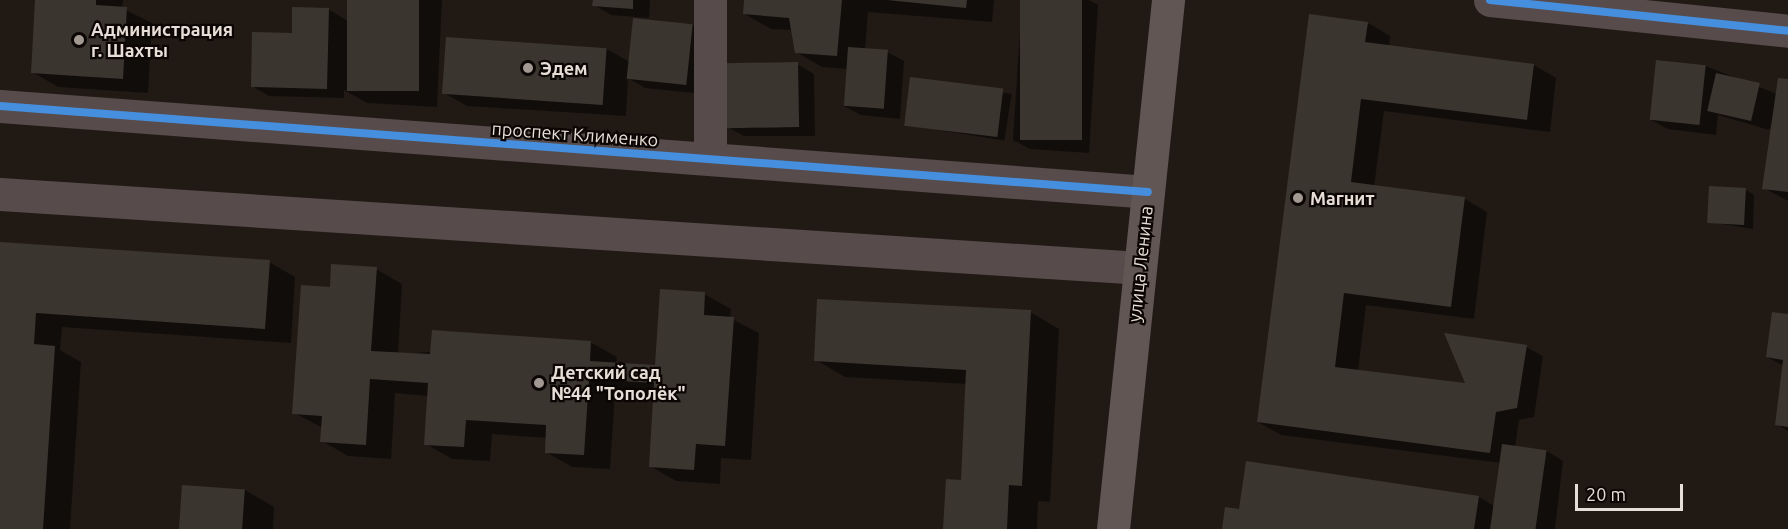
<!DOCTYPE html>
<meta charset="utf-8">
<style>
body{margin:0}
#map{position:relative;width:1788px;height:529px;overflow:hidden;background:#211a14;font-family:Ubuntu,sans-serif}
div>[style]{position:absolute}
.shadow>*{inset:0;background:#0007;transform-origin:0 0}
.building>*{inset:0;background:#3b352f;transform-origin:0 0}
.minor>*{height:33px;margin:-16.5px;padding:0 16.5px;transform-origin:16.5px;border-radius:16.5px;background:#574c4b}
.major>*{height:33px;margin:-16.5px;padding:0 16.5px;transform-origin:16.5px;border-radius:16.5px;background:#625654}
.cycleway>*{height:8px;margin:-4px;padding:0 4px;transform-origin:4px;border-radius:4px;background:#468fdf}
.dots>*{width:16px;height:16px;translate:-50% -50%;box-sizing:border-box;border:3px solid #0b0603;border-radius:50%}
span{translate:-50% -50%;white-space:nowrap;text-align:center;line-height:1.15;-webkit-text-stroke:4.5px #0b0603;paint-order:stroke}
.poi-label{font-size:18px;color:#e7ded7;font-weight:700}
.left{translate:0 -50%;text-align:left}
.street-label{font-size:18px;color:#e7ded7}
.scale{position:absolute;left:1575px;top:484px;width:108px;height:27px;box-sizing:border-box;border:3px solid #e7ded7;border-top:0;padding-left:8px;font-size:18px;line-height:21px;white-space:nowrap;color:#e7ded7;-webkit-text-stroke:4px #0b0603;paint-order:stroke}
</style>
<div id="map">
<div class="shadow">
<div style="clip-path:polygon(37px 0,123px 0,122px 8px,152px 23px,148px 93px,58px 87px,32px 72px)"></div>
<div style="clip-path:polygon(349px 0,442px 0,437px 107px,367px 103px,344px 90px,344px 98px,269px 96px,252px 86px,293px 34px,328px 9px,348px 21px)"></div>
<div style="clip-path:polygon(594px 0,650px 0,649px 18px,611px 15px,594px 5px)"></div>
<div style="clip-path:polygon(746px 0,994px 0,992px 22px,868px 12px,865px 50px,887px 52px,904px 61px,900px 119px,861px 115px,844px 106px,847px 69px,822px 67px,796px 52px,792px 30px,771px 29px,745px 14px)"></div>
<div style="clip-path:polygon(1022px 0,1089px 0,1098px 5px,1089px 153px,1030px 149px,1013px 140px)"></div>
<div style="clip-path:polygon(1368px 23px,1390px 36px,1389px 47px,1534px 65px,1556px 78px,1550px 132px,1384px 111px,1374px 187px,1465px 199px,1487px 212px,1474px 319px,1366px 305px,1358px 371px,1467px 385px,1526px 347px,1543px 356px,1534px 417px,1519px 420px,1515px 447px,1547px 451px,1563px 461px,1555px 529px,1224px 529px,1240px 511px,1479px 497px,1496px 507px,1501px 463px,1281px 435px,1258px 422px)"></div>
<div style="clip-path:polygon(693px 25px,710px 35px,704px 94px,645px 88px,628px 78px,626px 116px,467px 106px,444px 93px,607px 49px,630px 62px)"></div>
<div style="clip-path:polygon(797px 64px,814px 74px,815px 136px,744px 136px,727px 127px)"></div>
<div style="clip-path:polygon(1706px 66px,1777px 94px,1788px 81px,1788px 201px,1764px 188px,1774px 117px,1769px 130px,1718px 115px,1716px 135px,1668px 129px,1651px 120px)"></div>
<div style="left:911px;top:78px;width:102px;height:47px;rotate:9deg"></div>
<div style="clip-path:polygon(1746px 190px,1754px 195px,1753px 229px,1709px 222px)"></div>
<div style="clip-path:polygon(0 244px,269px 262px,295px 277px,291px 343px,62px 327px,60px 350px,81px 362px,70px 529px,0 529px)"></div>
<div style="clip-path:polygon(376px 269px,402px 284px,398px 354px,590px 342px,617px 357px,616px 364px,657px 366px,704px 294px,731px 309px,730px 318px,759px 333px,751px 460px,721px 458px,720px 484px,676px 481px,650px 466px,655px 396px,615px 393px,610px 469px,572px 467px,546px 452px,547px 438px,492px 434px,490px 461px,452px 459px,426px 444px,429px 396px,395px 393px,391px 459px,348px 456px,322px 441px,323px 428px,294px 413px,331px 288px)"></div>
<div style="clip-path:polygon(1030px 312px,1059px 329px,1050px 502px,1038px 501px,1037px 529px,945px 529px,962px 481px,967px 384px,845px 377px,816px 360px)"></div>
<div style="clip-path:polygon(1788px 316px,1788px 431px,1776px 424px,1784px 366px,1767px 357px)"></div>
<div style="clip-path:polygon(245px 490px,274px 507px,273px 529px,181px 529px)"></div>
</div>
<div class="building">
<div style="clip-path:polygon(35px 0,96px 0,96px 5px,127px 7px,123px 79px,31px 73px)"></div>
<div style="left:347px;top:0;width:72px;height:91px"></div>
<div style="clip-path:polygon(593px 0,633px 0,633px 9px,592px 6px)"></div>
<div style="clip-path:polygon(744px 0,842px 0,837px 56px,795px 53px,789px 18px,743px 14px)"></div>
<div style="clip-path:polygon(887px 0,967px 0,966px 8px)"></div>
<div style="left:1020px;top:0;width:62px;height:140px"></div>
<div style="clip-path:polygon(292px 7px,329px 8px,327px 89px,251px 87px,252px 32px,292px 33px)"></div>
<div style="clip-path:polygon(1309px 14px,1368px 22px,1365px 42px,1534px 64px,1527px 120px,1361px 99px,1351px 182px,1465px 197px,1451px 307px,1344px 293px,1335px 367px,1465px 383px,1444px 333px,1527px 345px,1517px 408px,1496px 412px,1490px 453px,1257px 422px)"></div>
<div style="left:633px;top:18px;width:60px;height:61px;rotate:6deg"></div>
<div style="left:446px;top:37px;width:161px;height:57px;rotate:4deg"></div>
<div style="left:848px;top:47px;width:40px;height:59px;rotate:4deg"></div>
<div style="left:1656px;top:60px;width:50px;height:60px;rotate:6deg"></div>
<div style="left:798px;top:62px;width:65px;height:73px;rotate:89deg"></div>
<div style="left:1716px;top:73px;width:45px;height:39px;rotate:13deg"></div>
<div style="left:910px;top:77px;width:94px;height:49px;rotate:7deg"></div>
<div style="clip-path:polygon(1778px 78px,1788px 79px,1788px 192px,1762px 189px)"></div>
<div style="left:1709px;top:186px;width:37px;height:37px;rotate:3deg"></div>
<div style="clip-path:polygon(0 242px,270px 260px,265px 329px,36px 313px,34px 344px,55px 346px,43px 529px,0 529px)"></div>
<div style="clip-path:polygon(331px 264px,377px 267px,371px 351px,430px 354px,432px 330px,591px 341px,590px 361px,655px 365px,660px 289px,705px 292px,704px 315px,734px 317px,725px 446px,696px 444px,694px 470px,649px 467px,654px 383px,589px 379px,584px 455px,545px 453px,546px 425px,466px 420px,464px 447px,424px 445px,428px 383px,370px 379px,366px 445px,320px 442px,322px 416px,292px 414px,301px 285px,330px 287px)"></div>
<div style="clip-path:polygon(817px 299px,1031px 310px,1022px 486px,1009px 485px,1007px 529px,943px 529px,946px 479px,961px 480px,966px 370px,814px 361px)"></div>
<div style="clip-path:polygon(1772px 312px,1788px 314px,1788px 427px,1775px 425px,1783px 360px,1766px 357px)"></div>
<div style="left:1502px;top:444px;width:45px;height:86px;rotate:8deg"></div>
<div style="clip-path:polygon(1246px 461px,1479px 496px,1474px 529px,1222px 529px,1225px 507px,1239px 509px)"></div>
<div style="left:182px;top:485px;width:63px;height:44px;rotate:4deg"></div>
</div>
<div class="minor">
<div style="left:1490px;top:0;width:300px;rotate:5.9deg"></div>
<div style="left:0;top:106px;width:1151px;rotate:4.28deg"></div>
<div style="left:710px;top:159px;width:159px;rotate:-90deg"></div>
<div style="left:0;top:194px;width:1142px;rotate:3.71deg"></div>
</div>
<div class="major">
<div style="left:1113px;top:529px;width:532px;rotate:-84.06deg"></div>
</div>
<div class="cycleway">
<div style="left:1490px;top:0;width:300px;rotate:5.9deg"></div>
<div style="left:0;top:106px;width:1151px;rotate:4.28deg"></div>
</div>
<div class="dots">
<div style="left:79px;top:40px;background:#a29993"></div>
<div style="left:528px;top:68px;background:#a29993"></div>
<div style="left:1298px;top:198px;background:#a29993"></div>
<div style="left:539px;top:383px;background:#a29993"></div>
</div>
<div class="poi-label">
<span class="left" style="left:91px;top:40px">Администрация<br>г. Шахты</span>
<span class="left" style="left:540px;top:68px">Эдем</span>
<span class="left" style="left:1310px;top:198px">Магнит</span>
<span class="left" style="left:551px;top:383px">Детский сад<br>№44 "Тополёк"</span>
</div>
<div class="street-label">
<span style="left:575px;top:134px;rotate:4deg">проспект Клименко</span>
<span style="left:1140px;top:264px;rotate:-84deg">улица Ленина</span>
</div>
<div class="scale">20 m</div>
</div>
